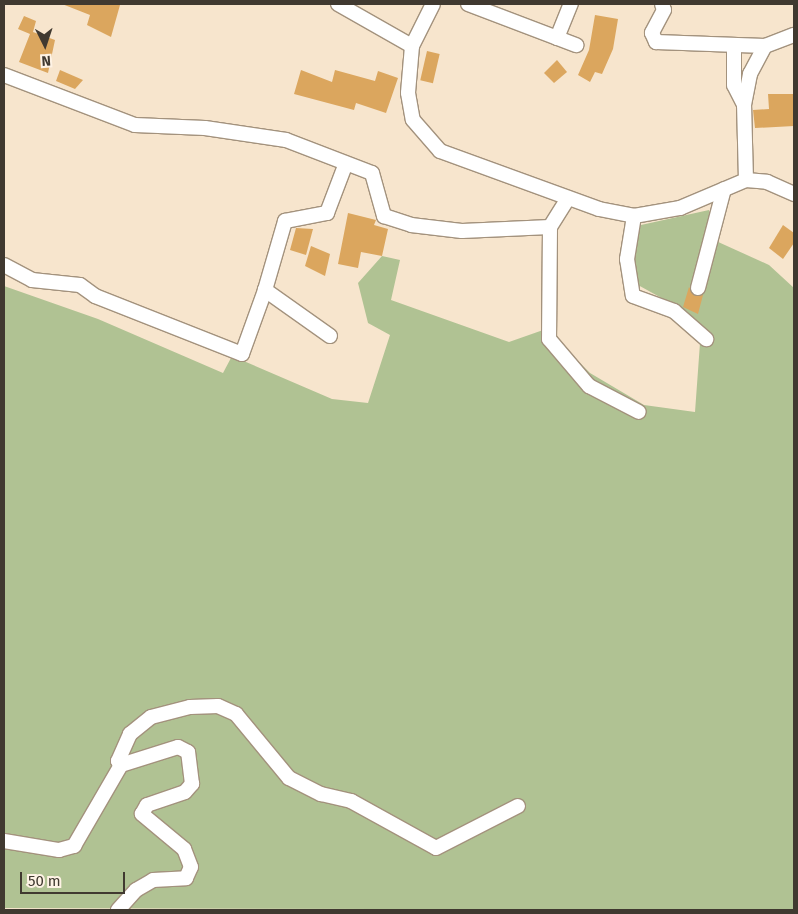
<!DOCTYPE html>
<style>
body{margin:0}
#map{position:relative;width:798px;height:914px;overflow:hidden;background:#f7e5cd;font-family:"Fira Sans",sans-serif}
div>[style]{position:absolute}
.green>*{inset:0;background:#b0c293}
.building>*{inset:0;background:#dba65e;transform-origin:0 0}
.roads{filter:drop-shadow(1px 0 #a3927d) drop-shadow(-1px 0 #a3927d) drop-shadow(0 1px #a3927d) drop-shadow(0 -1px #a3927d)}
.minor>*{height:14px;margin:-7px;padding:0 7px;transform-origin:7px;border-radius:7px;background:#fff}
span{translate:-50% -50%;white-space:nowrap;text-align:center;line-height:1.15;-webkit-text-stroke:4px #fef3e5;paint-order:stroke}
.frame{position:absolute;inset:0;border:5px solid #403930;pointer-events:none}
.north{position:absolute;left:20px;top:20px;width:50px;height:50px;-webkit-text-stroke:4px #fef3e5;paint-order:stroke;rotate:176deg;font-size:14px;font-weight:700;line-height:20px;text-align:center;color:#403930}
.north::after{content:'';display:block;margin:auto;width:18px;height:22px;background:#403930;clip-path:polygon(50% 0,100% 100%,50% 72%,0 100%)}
.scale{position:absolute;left:20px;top:872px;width:105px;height:22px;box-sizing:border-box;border:2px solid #403930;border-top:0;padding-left:6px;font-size:15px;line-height:18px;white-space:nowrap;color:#403930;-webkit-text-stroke:4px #fef3e5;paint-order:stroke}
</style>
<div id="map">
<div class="green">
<div style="clip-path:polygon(709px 210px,716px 241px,769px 265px,794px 288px,794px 910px,4px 908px,4px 286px,98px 319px,223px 373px,232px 356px,332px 399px,368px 403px,390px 335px,368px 323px,358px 283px,382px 256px,400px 260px,391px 300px,509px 342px,546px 329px,590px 373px,644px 405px,695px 412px,700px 343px,685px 311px,638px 285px,632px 256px,641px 225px)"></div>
</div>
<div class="building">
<div style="clip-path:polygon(62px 4px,120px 5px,111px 37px,87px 25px,90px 15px)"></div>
<div style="clip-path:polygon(595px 15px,618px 19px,613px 49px,602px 74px,595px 72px,590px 82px,578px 75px,589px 50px)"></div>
<div style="clip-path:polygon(24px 16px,36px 21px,33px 32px,55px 40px,48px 73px,19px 62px,30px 34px,18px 29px)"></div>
<div style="left:427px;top:51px;width:13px;height:30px;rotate:13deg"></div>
<div style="clip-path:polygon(557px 60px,567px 72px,554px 83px,544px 73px)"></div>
<div style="clip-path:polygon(60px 70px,83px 80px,75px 89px,56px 81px)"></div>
<div style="clip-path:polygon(301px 70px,332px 82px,335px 70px,375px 81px,378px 71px,398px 78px,386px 113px,356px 103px,354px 110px,294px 94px)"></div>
<div style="clip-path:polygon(768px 94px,794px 94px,794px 126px,755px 128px,753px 110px,769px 109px)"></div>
<div style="clip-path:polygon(348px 213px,376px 220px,374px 225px,388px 229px,382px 256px,361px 252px,358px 268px,338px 264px)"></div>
<div style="clip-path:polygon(783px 225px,794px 233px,794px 243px,783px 259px,769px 248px)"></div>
<div style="clip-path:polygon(296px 228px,313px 229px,306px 255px,290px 250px)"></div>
<div style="clip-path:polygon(311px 246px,330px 254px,325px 276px,305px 266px)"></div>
<div style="clip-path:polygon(689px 287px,695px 296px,703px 295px,698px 314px,683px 307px)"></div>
</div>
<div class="roads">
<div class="minor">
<div style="left:338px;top:4px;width:85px;rotate:29.6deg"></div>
<div style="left:433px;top:4px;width:47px;rotate:116.6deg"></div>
<div style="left:412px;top:46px;width:47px;rotate:94.9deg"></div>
<div style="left:408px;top:93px;width:27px;rotate:80deg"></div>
<div style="left:413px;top:120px;width:41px;rotate:48.9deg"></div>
<div style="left:440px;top:151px;width:169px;rotate:20deg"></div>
<div style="left:599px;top:209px;width:36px;rotate:11deg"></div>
<div style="left:634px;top:216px;width:47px;rotate:-9.9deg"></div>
<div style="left:680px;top:208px;width:72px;rotate:-23deg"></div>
<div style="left:746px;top:180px;width:21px;rotate:5deg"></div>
<div style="left:767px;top:182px;width:30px;rotate:24deg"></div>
<div style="left:468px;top:4px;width:116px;rotate:20.8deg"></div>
<div style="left:662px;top:4px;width:6px;rotate:72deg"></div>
<div style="left:664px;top:10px;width:26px;rotate:118deg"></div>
<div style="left:652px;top:33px;width:10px;rotate:66deg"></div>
<div style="left:656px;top:42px;width:109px;rotate:2.1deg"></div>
<div style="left:765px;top:46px;width:31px;rotate:-21deg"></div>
<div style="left:557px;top:38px;width:37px;rotate:-68deg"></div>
<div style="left:734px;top:46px;width:39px;rotate:90deg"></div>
<div style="left:734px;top:85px;width:22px;rotate:63deg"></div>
<div style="left:4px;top:75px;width:140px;rotate:20.9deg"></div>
<div style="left:135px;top:125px;width:70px;rotate:2.5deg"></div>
<div style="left:205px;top:128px;width:82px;rotate:8.4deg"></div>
<div style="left:286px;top:140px;width:92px;rotate:21deg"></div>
<div style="left:372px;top:173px;width:45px;rotate:74.4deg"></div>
<div style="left:384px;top:216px;width:28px;rotate:18deg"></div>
<div style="left:411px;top:225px;width:51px;rotate:6.7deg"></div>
<div style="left:462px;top:231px;width:88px;rotate:-2.6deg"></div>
<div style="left:550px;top:227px;width:34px;rotate:-58deg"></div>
<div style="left:746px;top:180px;width:75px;rotate:-91.5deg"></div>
<div style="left:744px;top:105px;width:32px;rotate:-79deg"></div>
<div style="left:750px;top:74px;width:32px;rotate:-62deg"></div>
<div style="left:634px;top:216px;width:44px;rotate:99.2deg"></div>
<div style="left:627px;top:259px;width:37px;rotate:81deg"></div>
<div style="left:633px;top:296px;width:44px;rotate:20.1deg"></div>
<div style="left:674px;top:311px;width:43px;rotate:41.2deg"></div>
<div style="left:550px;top:227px;width:112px;rotate:90.5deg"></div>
<div style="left:549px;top:339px;width:62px;rotate:49.6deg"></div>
<div style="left:589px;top:386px;width:56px;rotate:27.5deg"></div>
<div style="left:4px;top:265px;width:32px;rotate:28deg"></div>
<div style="left:32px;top:280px;width:48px;rotate:5.9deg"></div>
<div style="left:80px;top:285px;width:19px;rotate:36deg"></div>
<div style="left:95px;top:296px;width:158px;rotate:21.5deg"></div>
<div style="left:242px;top:354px;width:68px;rotate:-70.2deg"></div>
<div style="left:698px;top:288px;width:102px;rotate:-75.3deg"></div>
<div style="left:330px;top:336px;width:80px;rotate:-144.7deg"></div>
<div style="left:265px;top:290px;width:72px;rotate:-73.8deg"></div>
<div style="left:285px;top:221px;width:43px;rotate:-10.8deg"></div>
<div style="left:327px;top:213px;width:53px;rotate:-69.2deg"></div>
<div style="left:4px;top:841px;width:56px;rotate:9.3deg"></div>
<div style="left:59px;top:850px;width:16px;rotate:-15deg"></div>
<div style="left:74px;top:846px;width:94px;rotate:-59.9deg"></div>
<div style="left:118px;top:910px;width:27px;rotate:-48deg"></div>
<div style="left:136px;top:890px;width:20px;rotate:-30deg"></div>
<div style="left:153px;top:880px;width:33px;rotate:-3deg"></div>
<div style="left:186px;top:878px;width:12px;rotate:-66deg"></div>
<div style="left:191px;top:867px;width:19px;rotate:-111deg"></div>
<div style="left:184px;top:849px;width:55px;rotate:-140.2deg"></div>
<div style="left:142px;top:814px;width:10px;rotate:-61deg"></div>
<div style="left:147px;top:805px;width:40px;rotate:-18.9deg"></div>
<div style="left:185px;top:792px;width:11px;rotate:-49deg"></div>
<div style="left:192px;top:784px;width:32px;rotate:-97deg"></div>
<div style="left:188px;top:752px;width:11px;rotate:-153deg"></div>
<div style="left:178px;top:747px;width:60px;rotate:162.5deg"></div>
<div style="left:121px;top:765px;width:5px;rotate:-127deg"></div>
<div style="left:118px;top:761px;width:30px;rotate:-66deg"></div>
<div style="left:130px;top:734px;width:27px;rotate:-39deg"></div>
<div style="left:151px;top:717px;width:40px;rotate:-14.4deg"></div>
<div style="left:190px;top:707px;width:28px;rotate:-2deg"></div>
<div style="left:218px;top:706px;width:20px;rotate:24deg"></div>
<div style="left:236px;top:714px;width:83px;rotate:50.4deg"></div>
<div style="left:289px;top:778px;width:36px;rotate:27deg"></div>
<div style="left:321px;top:794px;width:31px;rotate:13deg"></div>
<div style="left:351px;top:801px;width:97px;rotate:28.9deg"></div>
<div style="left:436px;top:848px;width:92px;rotate:-27.1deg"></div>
</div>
</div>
<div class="frame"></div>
<div class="north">N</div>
<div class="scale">50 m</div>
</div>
